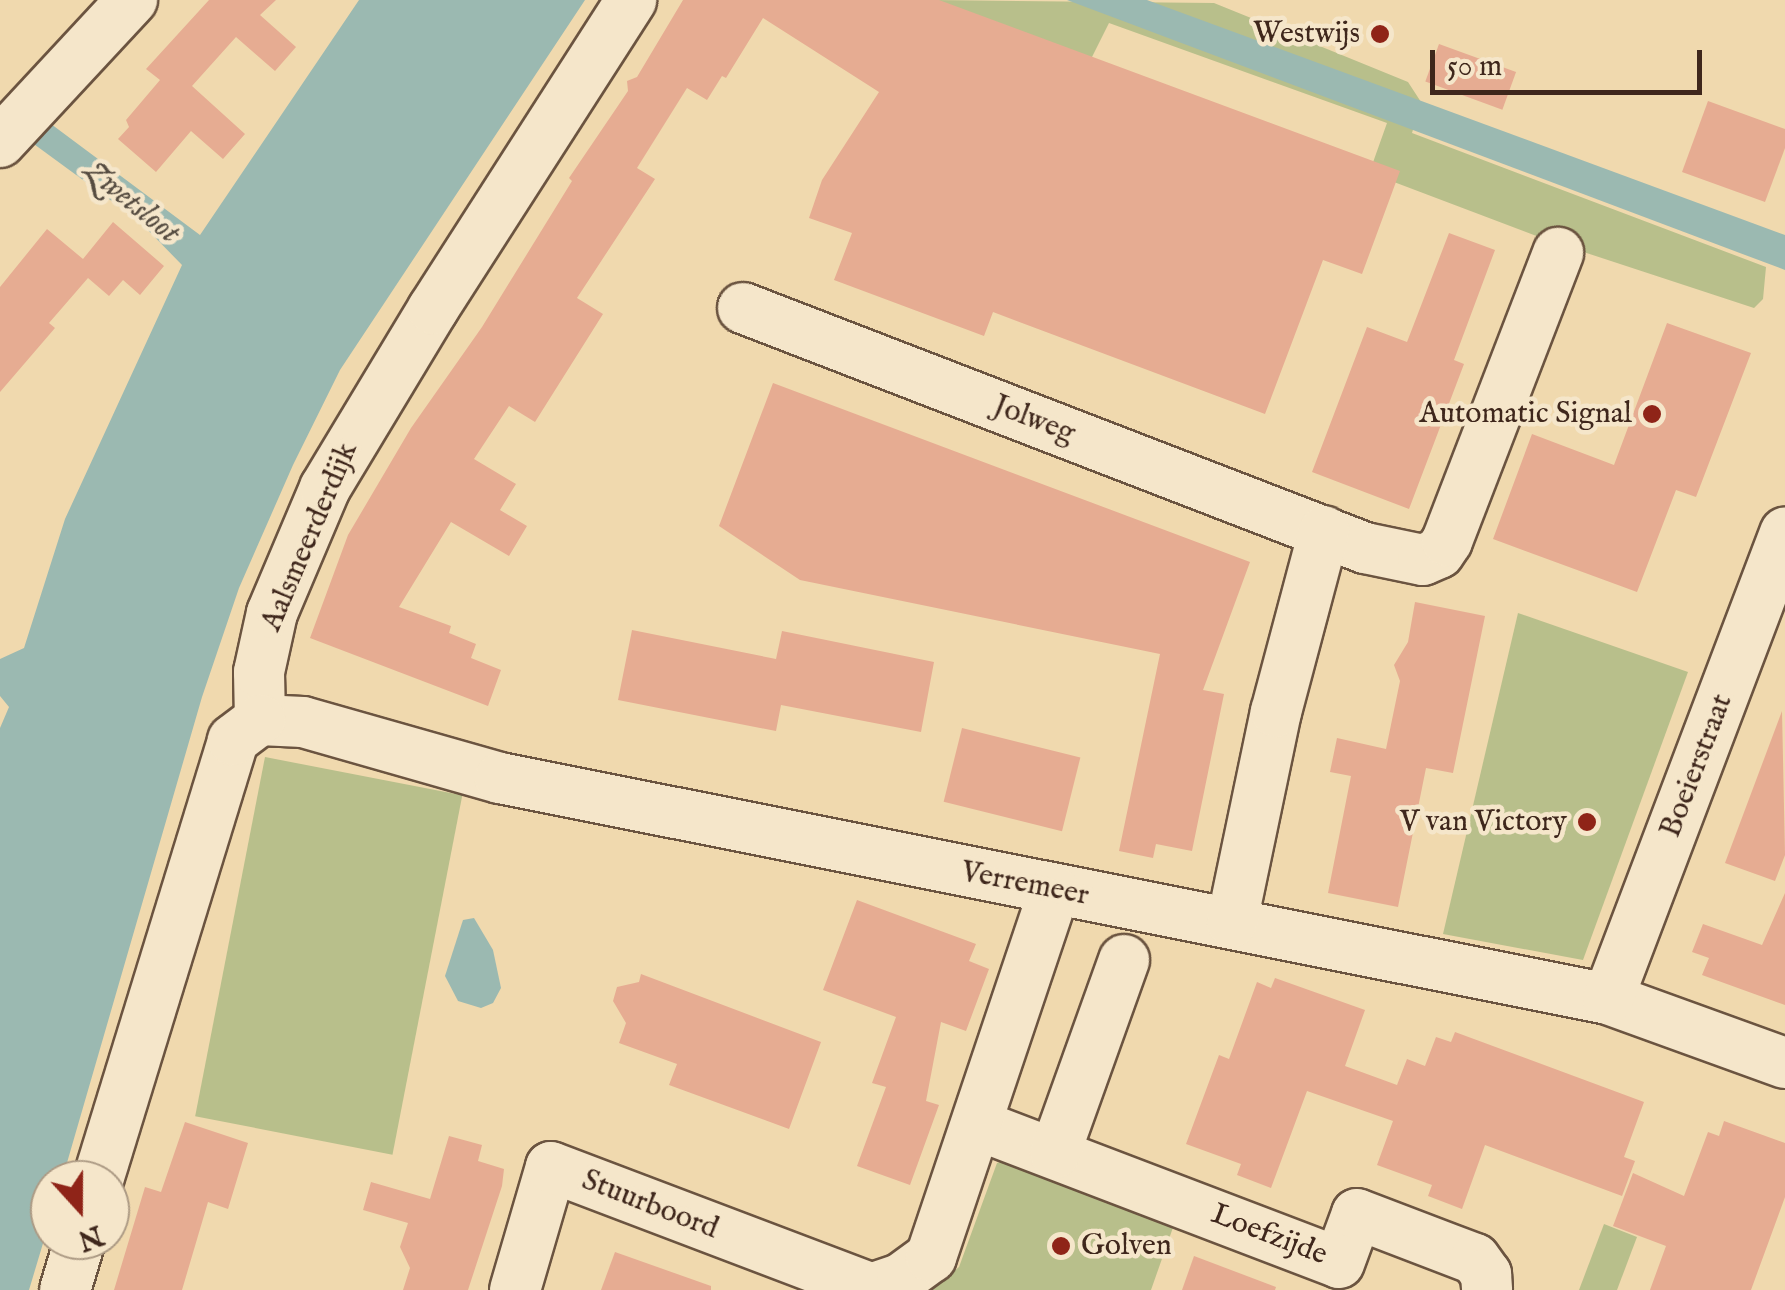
<!DOCTYPE html>
<style>
body{margin:0}
#map{position:relative;width:1785px;height:1290px;overflow:hidden;background:#f0d9ae;font-family:"IM FELL English",serif}
div>[style]{position:absolute}
.green>*{inset:0;background:#b8bf8b;transform-origin:0 0}
.water>*{inset:0;background:#9bb9b1}
.building>*{inset:0;background:#e6ac92;transform-origin:0 0}
.roads{filter:drop-shadow(2px 0 #6b5440) drop-shadow(-2px 0 #6b5440) drop-shadow(0 2px #6b5440) drop-shadow(0 -2px #6b5440)}
.minor>*{height:50px;margin:-25px;padding:0 25px;transform-origin:25px;border-radius:25px;background:#f5e6ca}
.dots>*{width:28px;height:28px;translate:-50% -50%;box-sizing:border-box;border:5px solid #f5e6ca;border-radius:50%}
span{translate:-50% -50%;white-space:nowrap;text-align:center;line-height:1.15;-webkit-text-stroke:9px #f5e6ca;paint-order:stroke}
.poi-label{font-size:30px;color:#3f271c}
.right{translate:-100% -50%;text-align:right}
.left{translate:0 -50%;text-align:left}
.street-label{font-size:30px;color:#3f271c}
.water-label{font-size:32px;color:#564c41;font-style:italic}
.north{position:absolute;left:30px;top:1160px;width:100px;height:100px;box-sizing:border-box;background:#f5e6ca;border:2px solid #ac9a84;border-radius:50%;rotate:159deg;font-size:28px;font-weight:700;line-height:40px;text-align:center;color:#3f271c}
.north::after{content:'';display:block;margin:auto;width:35px;height:45px;background:#8f2418;clip-path:polygon(50% 0,100% 100%,50% 72%,0 100%)}
.scale{position:absolute;left:1430px;top:50px;width:272px;height:45px;box-sizing:border-box;border:5px solid #3f271c;border-top:0;padding-left:12px;font-size:30px;line-height:35px;white-space:nowrap;color:#3f271c;-webkit-text-stroke:8px #f5e6ca;paint-order:stroke}
</style>
<div id="map">
<div class="green">
<div style="clip-path:polygon(934px 0,1214px 3px,1408px 82px,1421px 102px,1412px 133px,1766px 267px,1763px 299px,1754px 308px,1547px 240px,1386px 179px,1371px 168px,1387px 123px,1109px 23px,1088px 65px)"></div>
<div style="clip-path:polygon(1518px 613px,1688px 672px,1583px 960px,1443px 934px)"></div>
<div style="left:265px;top:757px;width:201px;height:366px;rotate:11deg"></div>
<div style="clip-path:polygon(1013px 1158px,1176px 1219px,1151px 1290px,931px 1290px,959px 1267px,997px 1163px)"></div>
<div style="clip-path:polygon(1604px 1224px,1637px 1237px,1617px 1290px,1579px 1290px)"></div>
</div>
<div class="water">
<div style="clip-path:polygon(359px 0,585px 0,340px 370px,293px 465px,239px 588px,202px 697px,62px 1180px,50px 1180px,50px 1220px,29px 1290px,0 1290px,0 728px,9px 707px,0 696px,0 659px,24px 648px,65px 519px,182px 265px,139px 221px,27px 139px,47px 121px,200px 235px)"></div>
<div style="clip-path:polygon(1067px 0,1147px 0,1785px 235px,1785px 270px)"></div>
<div style="clip-path:polygon(474px 918px,493px 950px,501px 988px,493px 1003px,481px 1008px,458px 1001px,445px 976px,463px 920px)"></div>
</div>
<div class="building">
<div style="clip-path:polygon(209px 0,276px 0,260px 15px,296px 47px,275px 71px,236px 37px,192px 86px,245px 134px,223px 159px,191px 131px,156px 172px,118px 139px,129px 127px,126px 120px,160px 80px,146px 69px)"></div>
<div style="clip-path:polygon(683px 0,939px 0,1400px 171px,1362px 274px,1323px 260px,1265px 414px,993px 312px,984px 336px,834px 280px,852px 233px,809px 218px,822px 180px,879px 92px,763px 18px,726px 78px,722px 76px,707px 100px,687px 88px,637px 168px,655px 179px,577px 298px,603px 314px,535px 422px,509px 406px,474px 459px,516px 484px,500px 510px,527px 526px,509px 556px,451px 522px,399px 607px,451px 626px,449px 633px,476px 644px,471px 658px,501px 670px,488px 706px,310px 638px,348px 535px,411px 428px,482px 327px,572px 181px,569px 178px,628px 91px,627px 81px,637px 77px)"></div>
<div style="left:1439px;top:44px;width:82px;height:40px;rotate:20deg"></div>
<div style="clip-path:polygon(1708px 101px,1785px 129px,1785px 148px,1765px 202px,1682px 172px)"></div>
<div style="clip-path:polygon(113px 222px,164px 266px,140px 295px,123px 280px,109px 296px,88px 278px,49px 323px,55px 328px,0 392px,0 287px,47px 229px,83px 259px)"></div>
<div style="clip-path:polygon(1449px 233px,1495px 250px,1454px 360px,1464px 364px,1409px 509px,1312px 472px,1367px 327px,1407px 342px)"></div>
<div style="clip-path:polygon(1667px 323px,1751px 353px,1696px 497px,1676px 490px,1637px 592px,1493px 539px,1532px 434px,1614px 465px)"></div>
<div style="clip-path:polygon(773px 383px,1250px 562px,1203px 690px,1224px 694px,1192px 851px,1156px 844px,1153px 858px,1119px 851px,1160px 654px,800px 580px,719px 526px)"></div>
<div style="clip-path:polygon(1415px 602px,1485px 616px,1453px 773px,1426px 768px,1398px 907px,1328px 893px,1351px 776px,1330px 772px,1337px 738px,1386px 749px,1400px 681px,1394px 665px,1408px 642px)"></div>
<div style="clip-path:polygon(632px 630px,776px 659px,782px 631px,934px 662px,921px 732px,781px 705px,776px 731px,618px 700px)"></div>
<div style="clip-path:polygon(1782px 711px,1785px 855px,1775px 881px,1725px 863px)"></div>
<div style="left:962px;top:728px;width:122px;height:76px;rotate:14deg"></div>
<div style="clip-path:polygon(1785px 893px,1785px 1005px,1702px 975px,1709px 958px,1692px 952px,1703px 924px,1762px 945px)"></div>
<div style="clip-path:polygon(857px 900px,976px 944px,969px 961px,989px 969px,966px 1031px,941px 1022px,926px 1101px,939px 1105px,910px 1185px,857px 1166px,886px 1087px,872px 1083px,896px 1017px,823px 990px)"></div>
<div style="clip-path:polygon(641px 974px,821px 1042px,789px 1129px,669px 1085px,677px 1064px,619px 1043px,626px 1023px,613px 1001px,617px 987px,639px 982px)"></div>
<div style="clip-path:polygon(1275px 978px,1365px 1010px,1345px 1066px,1397px 1085px,1407px 1059px,1425px 1066px,1436px 1037px,1451px 1042px,1455px 1032px,1644px 1102px,1624px 1157px,1635px 1161px,1622px 1196px,1485px 1145px,1462px 1209px,1428px 1196px,1432px 1185px,1377px 1165px,1393px 1121px,1307px 1091px,1271px 1188px,1237px 1175px,1241px 1164px,1186px 1144px,1219px 1055px,1229px 1059px,1257px 982px,1271px 988px)"></div>
<div style="clip-path:polygon(1724px 1121px,1785px 1143px,1785px 1197px,1751px 1290px,1650px 1290px,1666px 1246px,1613px 1226px,1633px 1173px,1684px 1196px,1708px 1132px,1719px 1136px)"></div>
<div style="clip-path:polygon(185px 1122px,248px 1143px,228px 1209px,208px 1202px,182px 1290px,114px 1290px,145px 1187px,161px 1192px)"></div>
<div style="clip-path:polygon(449px 1136px,482px 1145px,478px 1161px,504px 1169px,502px 1186px,468px 1290px,403px 1290px,410px 1268px,400px 1247px,408px 1223px,363px 1210px,371px 1182px,430px 1199px)"></div>
<div style="clip-path:polygon(615px 1252px,711px 1286px,711px 1290px,601px 1290px)"></div>
<div style="clip-path:polygon(1194px 1256px,1276px 1287px,1275px 1290px,1182px 1290px)"></div>
</div>
<div class="roads">
<div class="minor">
<div style="left:0;top:142px;width:194px;rotate:-47.1deg"></div>
<div style="left:743px;top:308px;width:667px;rotate:21.1deg"></div>
<div style="left:1365px;top:548px;width:59px;rotate:11.7deg"></div>
<div style="left:1423px;top:560px;width:17px;rotate:-24deg"></div>
<div style="left:1439px;top:553px;width:14px;rotate:-56deg"></div>
<div style="left:1447px;top:541px;width:309px;rotate:-68.9deg"></div>
<div style="left:260px;top:720px;width:43px;rotate:2.7deg"></div>
<div style="left:303px;top:722px;width:205px;rotate:15.9deg"></div>
<div style="left:500px;top:778px;width:1130px;rotate:11.28deg"></div>
<div style="left:1608px;top:999px;width:188px;rotate:19.9deg"></div>
<div style="left:260px;top:720px;width:48px;rotate:-91.2deg"></div>
<div style="left:259px;top:672px;width:60px;rotate:-77.6deg"></div>
<div style="left:272px;top:613px;width:136px;rotate:-67deg"></div>
<div style="left:325px;top:488px;width:209px;rotate:-58.9deg"></div>
<div style="left:433px;top:309px;width:367px;rotate:-57.3deg"></div>
<div style="left:1232px;top:922px;width:215px;rotate:-78.2deg"></div>
<div style="left:1276px;top:712px;width:187px;rotate:-75.1deg"></div>
<div style="left:1608px;top:999px;width:499px;rotate:-69.2deg"></div>
<div style="left:978px;top:1125px;width:386px;rotate:20.9deg"></div>
<div style="left:1339px;top:1263px;width:52px;rotate:-69.8deg"></div>
<div style="left:1357px;top:1214px;width:126px;rotate:20.9deg"></div>
<div style="left:1475px;top:1259px;width:19px;rotate:54deg"></div>
<div style="left:1486px;top:1274px;width:16px;rotate:86deg"></div>
<div style="left:1055px;top:1153px;width:205px;rotate:-70.3deg"></div>
<div style="left:98px;top:1180px;width:460px;rotate:-72.9deg"></div>
<div style="left:233px;top:740px;width:34px;rotate:-37deg"></div>
<div style="left:65px;top:1290px;width:52px;rotate:-73.3deg"></div>
<div style="left:515px;top:1290px;width:128px;rotate:-73.7deg"></div>
<div style="left:551px;top:1167px;width:340px;rotate:20.8deg"></div>
<div style="left:868px;top:1290px;width:36px;rotate:-19deg"></div>
<div style="left:902px;top:1278px;width:36px;rotate:-36deg"></div>
<div style="left:931px;top:1257px;width:386px;rotate:-71.4deg"></div>
</div>
</div>
<div class="dots">
<div style="left:1380px;top:34px;background:#8f2418"></div>
<div style="left:1652px;top:414px;background:#8f2418"></div>
<div style="left:1587px;top:822px;background:#8f2418"></div>
<div style="left:1061px;top:1246px;background:#8f2418"></div>
</div>
<div class="poi-label">
<span class="right" style="left:1360px;top:34px">Westwijs</span>
<span class="right" style="left:1632px;top:414px">Automatic Signal</span>
<span class="right" style="left:1567px;top:822px">V van Victory</span>
<span class="left" style="left:1081px;top:1246px">Golven</span>
</div>
<div class="street-label">
<span style="left:1034px;top:420px;rotate:21deg">Jolweg</span>
<span style="left:310px;top:537px;rotate:-67deg">Aalsmeerderdijk</span>
<span style="left:1697px;top:766px;rotate:-69deg">Boeierstraat</span>
<span style="left:1025px;top:884px;rotate:11deg">Verremeer</span>
<span style="left:650px;top:1205px;rotate:21deg">Stuurboord</span>
<span style="left:1269px;top:1235px;rotate:21deg">Loefzijde</span>
</div>
<div class="water-label">
<span style="left:131px;top:203px;rotate:39deg">Zwetsloot</span>
</div>
<div class="north">N</div>
<div class="scale">50 m</div>
</div>
